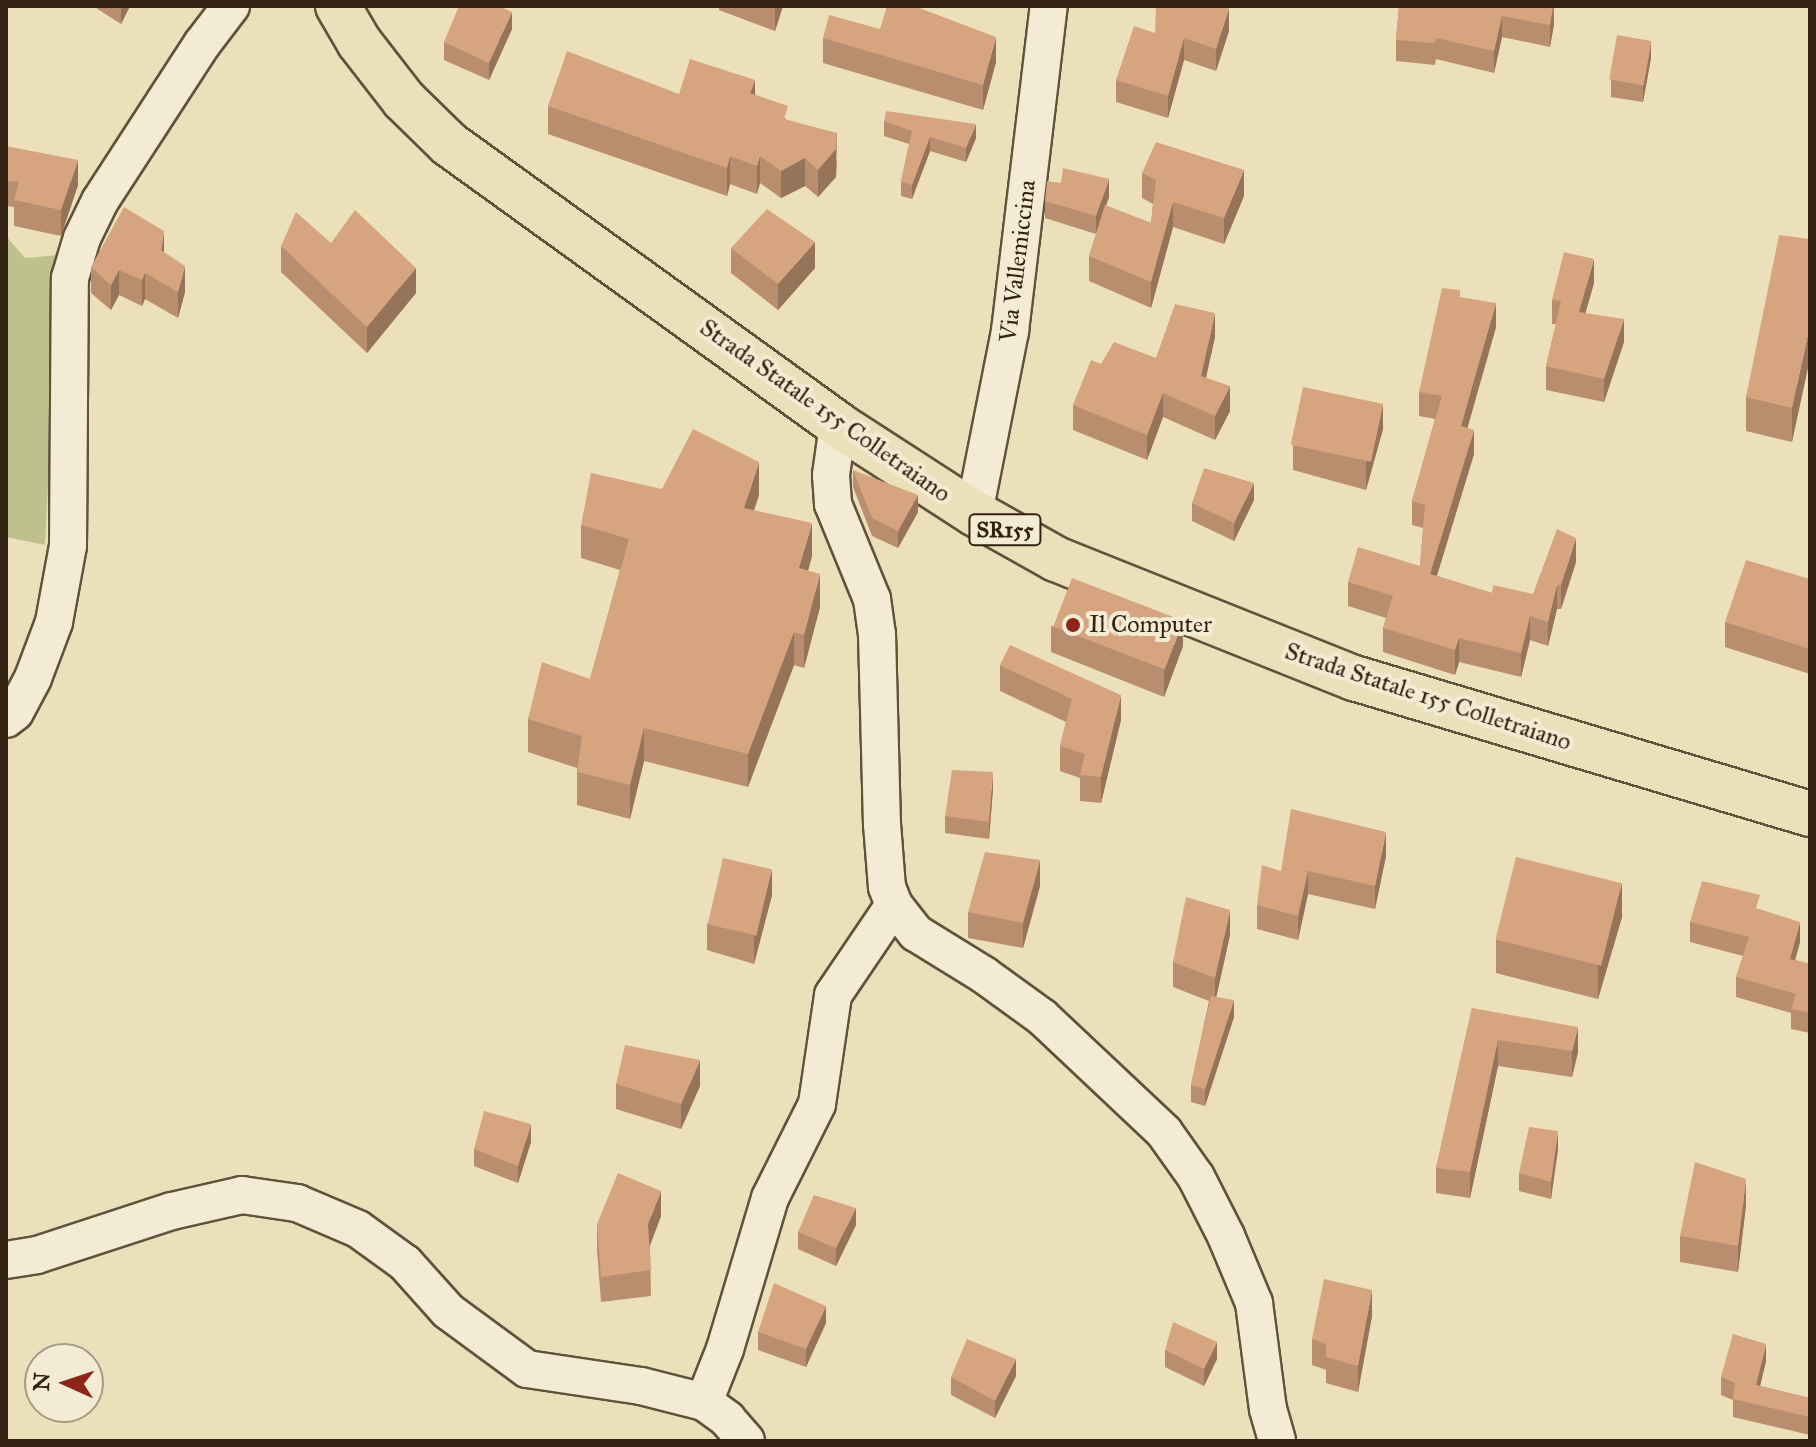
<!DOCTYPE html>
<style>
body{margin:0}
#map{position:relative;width:1816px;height:1447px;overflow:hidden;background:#ece0bb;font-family:"IM FELL Great Primer",serif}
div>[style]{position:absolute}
.green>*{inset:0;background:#bec18c}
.roads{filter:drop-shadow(2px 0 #61523c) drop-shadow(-2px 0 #61523c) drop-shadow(0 2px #61523c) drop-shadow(0 -2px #61523c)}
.minor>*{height:36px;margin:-18px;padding:0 18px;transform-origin:18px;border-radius:18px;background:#f3ebd3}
.major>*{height:44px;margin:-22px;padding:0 22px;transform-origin:22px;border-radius:22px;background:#ece0bb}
.wall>*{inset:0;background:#b88e6e}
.shaded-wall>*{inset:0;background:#96745a}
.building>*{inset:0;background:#d6a580;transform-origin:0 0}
.dots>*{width:22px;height:22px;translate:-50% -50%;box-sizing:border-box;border:4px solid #f3ebd3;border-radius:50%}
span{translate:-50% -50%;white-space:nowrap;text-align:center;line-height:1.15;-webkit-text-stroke:8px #f3ebd3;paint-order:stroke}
.shield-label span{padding:2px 6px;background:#f3ebd3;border:2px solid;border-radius:6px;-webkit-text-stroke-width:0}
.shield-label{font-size:22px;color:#332212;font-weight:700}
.street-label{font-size:24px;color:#332212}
.poi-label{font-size:24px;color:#332212}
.left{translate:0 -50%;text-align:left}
.frame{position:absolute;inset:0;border:8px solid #332212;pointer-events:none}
.north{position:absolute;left:24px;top:1343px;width:80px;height:80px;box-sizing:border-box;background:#f3ebd3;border:2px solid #a69b86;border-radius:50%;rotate:273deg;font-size:22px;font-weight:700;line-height:32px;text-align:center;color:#332212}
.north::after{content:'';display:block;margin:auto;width:28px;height:36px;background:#8f2418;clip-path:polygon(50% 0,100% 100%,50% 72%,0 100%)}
</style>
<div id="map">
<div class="green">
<div style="clip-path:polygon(6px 236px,25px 258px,60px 255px,45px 545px,6px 537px)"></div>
</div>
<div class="roads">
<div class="minor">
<div style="left:838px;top:425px;width:50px;rotate:98deg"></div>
<div style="left:831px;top:475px;width:29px;rotate:86deg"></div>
<div style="left:833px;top:504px;width:103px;rotate:67.7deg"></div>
<div style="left:872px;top:599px;width:35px;rotate:82deg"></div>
<div style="left:877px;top:634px;width:190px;rotate:88.5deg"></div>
<div style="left:882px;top:824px;width:63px;rotate:85.5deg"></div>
<div style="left:887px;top:887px;width:19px;rotate:69deg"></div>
<div style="left:894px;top:905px;width:36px;rotate:52deg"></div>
<div style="left:916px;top:933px;width:80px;rotate:31.7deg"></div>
<div style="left:984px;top:975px;width:72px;rotate:35.9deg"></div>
<div style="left:1042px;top:1017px;width:168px;rotate:43.3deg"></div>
<div style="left:1164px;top:1132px;width:55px;rotate:54.6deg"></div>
<div style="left:1196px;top:1177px;width:66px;rotate:63deg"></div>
<div style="left:1226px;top:1236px;width:73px;rotate:67.3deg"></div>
<div style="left:1254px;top:1303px;width:107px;rotate:82.5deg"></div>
<div style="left:1268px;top:1409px;width:33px;rotate:74deg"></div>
<div style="left:974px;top:513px;width:186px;rotate:-78.8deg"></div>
<div style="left:1010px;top:331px;width:327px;rotate:-83.2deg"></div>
<div style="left:6px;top:719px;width:11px;rotate:-38deg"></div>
<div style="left:15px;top:712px;width:38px;rotate:-62deg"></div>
<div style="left:33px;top:678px;width:60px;rotate:-69.4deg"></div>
<div style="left:54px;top:622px;width:77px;rotate:-79.6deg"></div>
<div style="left:68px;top:546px;width:268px;rotate:-89.6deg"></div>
<div style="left:70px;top:278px;width:42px;rotate:-73.3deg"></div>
<div style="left:82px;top:238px;width:41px;rotate:-64.1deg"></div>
<div style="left:100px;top:201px;width:187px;rotate:-57deg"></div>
<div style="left:202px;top:44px;width:48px;rotate:-52.7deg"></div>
<div style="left:6px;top:1260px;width:31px;rotate:-9deg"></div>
<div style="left:37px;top:1255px;width:142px;rotate:-18.1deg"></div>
<div style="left:172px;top:1211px;width:72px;rotate:-12.9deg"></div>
<div style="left:242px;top:1195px;width:56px;rotate:8.3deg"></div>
<div style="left:297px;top:1203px;width:66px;rotate:23.1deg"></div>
<div style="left:358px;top:1229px;width:58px;rotate:35.9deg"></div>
<div style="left:405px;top:1263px;width:64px;rotate:48.1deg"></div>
<div style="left:448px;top:1311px;width:98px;rotate:36.3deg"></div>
<div style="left:527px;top:1369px;width:115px;rotate:8.5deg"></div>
<div style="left:641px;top:1386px;width:65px;rotate:14.3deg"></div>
<div style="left:704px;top:1402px;width:29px;rotate:36deg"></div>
<div style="left:727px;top:1419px;width:29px;rotate:49deg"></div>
<div style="left:704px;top:1402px;width:57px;rotate:-68.4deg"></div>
<div style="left:725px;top:1349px;width:158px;rotate:-73.4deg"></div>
<div style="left:770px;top:1198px;width:105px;rotate:-63.4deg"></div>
<div style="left:817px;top:1104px;width:110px;rotate:-81.6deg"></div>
<div style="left:833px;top:995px;width:109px;rotate:-55.9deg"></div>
</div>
<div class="major">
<div style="left:338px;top:6px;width:42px;rotate:59.7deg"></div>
<div style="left:359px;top:42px;width:73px;rotate:52.2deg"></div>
<div style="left:404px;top:100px;width:63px;rotate:44.4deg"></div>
<div style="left:449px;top:144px;width:480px;rotate:35.8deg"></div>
<div style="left:838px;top:425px;width:162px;rotate:32.9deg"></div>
<div style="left:974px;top:513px;width:94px;rotate:29.3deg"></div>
<div style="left:1056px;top:559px;width:321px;rotate:21.8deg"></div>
<div style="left:1354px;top:678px;width:476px;rotate:16.6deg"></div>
</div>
</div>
<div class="wall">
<div style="clip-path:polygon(93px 6px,130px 6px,121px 24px)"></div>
<div style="clip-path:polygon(719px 6px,783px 6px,775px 31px,719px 10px)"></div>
<div style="clip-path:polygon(1399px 6px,1554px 6px,1554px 24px,1550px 47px,1502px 37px,1494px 73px,1436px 59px,1435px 65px,1396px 61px,1396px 40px)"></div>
<div style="clip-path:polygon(512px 29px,489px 80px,444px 60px,444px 42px)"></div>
<div style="clip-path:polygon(1229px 31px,1216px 71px,1184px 60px,1168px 118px,1116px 102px,1116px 80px,1155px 33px)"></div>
<div style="clip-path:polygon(823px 38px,996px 62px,983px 110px,823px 63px)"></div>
<div style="clip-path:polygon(1651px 58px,1643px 102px,1611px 97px,1611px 80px)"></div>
<div style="clip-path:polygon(679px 94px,755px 94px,837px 161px,836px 177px,818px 197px,805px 186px,781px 198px,760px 183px,757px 194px,730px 184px,727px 196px,548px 134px,548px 106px)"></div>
<div style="clip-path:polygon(884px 121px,976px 138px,966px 162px,930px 151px,912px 199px,901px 196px,901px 182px,909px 144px,884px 136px)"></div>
<div style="clip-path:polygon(6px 146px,78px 185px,61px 236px,14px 226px,14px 207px,6px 206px)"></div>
<div style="clip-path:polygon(1142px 173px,1244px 196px,1224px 244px,1173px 227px,1151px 308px,1089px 281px,1089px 256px,1096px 234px,1045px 218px,1045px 201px,1109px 197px,1106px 206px,1151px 223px,1153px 204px,1142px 198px)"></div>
<div style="clip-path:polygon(1810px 239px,1792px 442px,1746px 431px,1746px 397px)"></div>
<div style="clip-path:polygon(331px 243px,416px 293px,367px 353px,281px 272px,281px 246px)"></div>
<div style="clip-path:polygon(731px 248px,815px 268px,778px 310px,731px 273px)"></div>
<div style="clip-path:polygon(164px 252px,185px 292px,178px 318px,145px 299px,142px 306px,119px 295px,111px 310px,91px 293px,91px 267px)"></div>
<div style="clip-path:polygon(1594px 283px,1585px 313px,1624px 342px,1604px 402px,1546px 390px,1546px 366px,1556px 324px,1552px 324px,1552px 300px)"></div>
<div style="clip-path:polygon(1460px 298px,1496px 327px,1467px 428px,1474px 454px,1437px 576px,1492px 593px,1533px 594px,1576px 562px,1561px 609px,1557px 609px,1548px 646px,1530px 640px,1521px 677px,1459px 662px,1455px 675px,1383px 652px,1383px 628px,1386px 618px,1348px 606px,1348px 582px,1420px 566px,1423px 528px,1412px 525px,1412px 501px,1435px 419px,1419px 416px,1419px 392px)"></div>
<div style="clip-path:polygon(1215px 337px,1206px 377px,1230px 411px,1215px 440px,1163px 417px,1147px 460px,1073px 430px,1073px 405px,1101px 364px,1156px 358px)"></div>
<div style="clip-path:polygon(1383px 429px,1366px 490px,1293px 470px,1293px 445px)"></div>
<div style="clip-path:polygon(853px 470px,918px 512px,898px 548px,872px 536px,853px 487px)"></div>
<div style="clip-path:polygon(662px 489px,759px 495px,754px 510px,812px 556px,808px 571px,820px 607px,804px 668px,794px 665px,748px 787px,644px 761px,630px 819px,577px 805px,577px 768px,528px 752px,528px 719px,590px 679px,620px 570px,581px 558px,581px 525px)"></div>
<div style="clip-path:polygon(1254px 500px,1234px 541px,1192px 521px,1192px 503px)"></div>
<div style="clip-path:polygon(1810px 579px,1810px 674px,1725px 647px,1725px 622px)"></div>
<div style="clip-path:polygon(1051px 626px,1183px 646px,1164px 697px,1051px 652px)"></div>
<div style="clip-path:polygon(1000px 665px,1121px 720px,1101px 803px,1080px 801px,1080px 778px,1060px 771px,1060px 746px,1066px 722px,1000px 691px)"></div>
<div style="clip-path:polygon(993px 789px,989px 839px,945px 833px,945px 816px)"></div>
<div style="clip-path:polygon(1386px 856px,1375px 909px,1308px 894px,1298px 940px,1257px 929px,1257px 905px,1281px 871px)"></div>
<div style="clip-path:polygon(1040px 886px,1023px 948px,968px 938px,968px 912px)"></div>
<div style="clip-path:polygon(772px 895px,754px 964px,707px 950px,707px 924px)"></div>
<div style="clip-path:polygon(1760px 909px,1800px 942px,1795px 960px,1810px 964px,1810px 1033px,1791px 1029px,1791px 1013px,1736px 997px,1736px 977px,1743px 956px,1690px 942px,1690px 922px)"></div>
<div style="clip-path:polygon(1622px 917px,1598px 999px,1496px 973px,1496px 940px)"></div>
<div style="clip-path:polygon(1230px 935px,1216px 997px,1234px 1017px,1205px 1106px,1191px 1102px,1191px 1085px,1209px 1001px,1173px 987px,1173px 962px)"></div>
<div style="clip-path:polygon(1472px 1008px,1578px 1052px,1572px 1077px,1498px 1066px,1470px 1198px,1436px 1193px,1436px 1168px)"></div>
<div style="clip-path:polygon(616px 1084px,700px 1086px,681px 1129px,616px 1109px)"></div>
<div style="clip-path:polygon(531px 1142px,518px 1183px,474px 1166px,474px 1149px)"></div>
<div style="clip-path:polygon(1558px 1149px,1551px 1199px,1519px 1191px,1519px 1173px)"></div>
<div style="clip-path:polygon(1746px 1205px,1738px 1272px,1680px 1262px,1680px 1236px)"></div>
<div style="clip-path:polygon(661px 1216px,650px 1246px,651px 1296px,601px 1302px,597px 1250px,597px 1224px)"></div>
<div style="clip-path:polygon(856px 1225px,836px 1266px,798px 1249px,798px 1232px)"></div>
<div style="clip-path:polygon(1372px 1316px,1358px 1392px,1326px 1383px,1326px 1370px,1312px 1365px,1312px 1339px)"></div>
<div style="clip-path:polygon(826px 1323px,806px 1367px,758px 1350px,758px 1332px)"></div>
<div style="clip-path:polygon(1165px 1350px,1217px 1359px,1204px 1386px,1165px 1367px)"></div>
<div style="clip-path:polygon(1766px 1361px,1760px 1386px,1810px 1398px,1810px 1435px,1733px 1417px,1733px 1400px,1721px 1395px,1721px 1377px)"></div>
<div style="clip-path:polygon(1016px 1376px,995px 1418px,951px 1395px,951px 1377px)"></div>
</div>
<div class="shaded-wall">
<div style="clip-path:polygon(121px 6px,130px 6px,121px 24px)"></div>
<div style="clip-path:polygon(775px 6px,783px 6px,775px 31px)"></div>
<div style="clip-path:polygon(1553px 6px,1554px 24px,1550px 47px,1550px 25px)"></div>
<div style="clip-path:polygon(1229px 8px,1229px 31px,1216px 71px,1216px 49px)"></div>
<div style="clip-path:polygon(512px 12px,512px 29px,489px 80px,489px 63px)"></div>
<div style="clip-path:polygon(1502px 16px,1502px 37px,1494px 73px,1494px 51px)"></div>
<div style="clip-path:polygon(996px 37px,996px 62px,983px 110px,983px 85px)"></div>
<div style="clip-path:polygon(1184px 38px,1184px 60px,1168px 118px,1168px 96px)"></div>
<div style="clip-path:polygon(1651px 41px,1651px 58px,1643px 102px,1643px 85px)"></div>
<div style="clip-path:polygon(755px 80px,755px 108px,750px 93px)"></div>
<div style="clip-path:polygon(976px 124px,976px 138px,966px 162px,966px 148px)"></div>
<div style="clip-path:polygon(837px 133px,836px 177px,818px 197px,818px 170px)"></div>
<div style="clip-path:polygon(930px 137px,930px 151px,912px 199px,912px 185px)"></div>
<div style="clip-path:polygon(730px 156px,730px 184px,727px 196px,727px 168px)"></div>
<div style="clip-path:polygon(760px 156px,760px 183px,757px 194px,757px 166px)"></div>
<div style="clip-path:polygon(805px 158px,805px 186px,781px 198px,781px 171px)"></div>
<div style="clip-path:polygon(78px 160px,78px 185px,61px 236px,61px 210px)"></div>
<div style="clip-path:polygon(1244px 170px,1244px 196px,1224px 244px,1224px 218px)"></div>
<div style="clip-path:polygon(1109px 179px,1109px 197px,1096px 234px,1096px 216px)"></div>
<div style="clip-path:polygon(1173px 202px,1173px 227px,1151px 308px,1151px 282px)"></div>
<div style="clip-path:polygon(164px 231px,164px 256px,161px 250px)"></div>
<div style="clip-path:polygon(815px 242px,815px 268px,778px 310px,778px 284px)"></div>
<div style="clip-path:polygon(1594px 259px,1594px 283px,1579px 336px,1579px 312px)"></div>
<div style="clip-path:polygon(185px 266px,185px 292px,178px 318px,178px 292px)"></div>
<div style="clip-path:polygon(416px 268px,416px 293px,367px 353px,367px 327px)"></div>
<div style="clip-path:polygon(119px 270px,119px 295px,111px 310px,111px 285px)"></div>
<div style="clip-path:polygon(145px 273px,145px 299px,142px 306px,142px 280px)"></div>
<div style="clip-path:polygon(1496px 303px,1496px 327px,1461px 451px,1461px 426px)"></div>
<div style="clip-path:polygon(1215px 313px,1215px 337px,1201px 400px,1201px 376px)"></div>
<div style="clip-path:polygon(1624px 319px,1624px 342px,1604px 402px,1604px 379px)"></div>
<div style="clip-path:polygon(1810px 325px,1810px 359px,1792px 442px,1792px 408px)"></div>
<div style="clip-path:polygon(1230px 386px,1230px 411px,1215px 440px,1215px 416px)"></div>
<div style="clip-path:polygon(1163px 393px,1163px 417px,1147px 460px,1147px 435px)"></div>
<div style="clip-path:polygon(1383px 404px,1383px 429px,1366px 490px,1366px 464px)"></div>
<div style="clip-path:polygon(1474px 430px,1474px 454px,1430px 598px,1430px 574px)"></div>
<div style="clip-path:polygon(759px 462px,759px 495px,744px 541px,744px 508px)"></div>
<div style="clip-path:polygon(1254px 483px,1254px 500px,1234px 541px,1234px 523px)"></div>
<div style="clip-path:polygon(918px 495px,918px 512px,898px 548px,898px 531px)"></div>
<div style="clip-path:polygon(812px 523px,812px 556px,799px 602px,799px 568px)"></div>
<div style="clip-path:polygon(1576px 538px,1576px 562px,1561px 609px,1561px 585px)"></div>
<div style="clip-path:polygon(820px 574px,820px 607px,804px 668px,804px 635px)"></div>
<div style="clip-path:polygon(1557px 585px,1557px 609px,1548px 646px,1548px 622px)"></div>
<div style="clip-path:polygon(1530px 616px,1530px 640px,1521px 677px,1521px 653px)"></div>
<div style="clip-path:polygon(1183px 621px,1183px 646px,1164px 697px,1164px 672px)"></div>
<div style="clip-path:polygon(794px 632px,794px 665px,748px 787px,748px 754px)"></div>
<div style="clip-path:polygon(1459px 638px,1459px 662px,1455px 675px,1455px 650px)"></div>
<div style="clip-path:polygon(1121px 695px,1121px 720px,1101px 803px,1101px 777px)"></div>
<div style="clip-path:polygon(644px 728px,644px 761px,630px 819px,630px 785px)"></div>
<div style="clip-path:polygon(993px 772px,993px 789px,989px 839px,989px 822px)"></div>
<div style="clip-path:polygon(1386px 832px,1386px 856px,1375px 909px,1375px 886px)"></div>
<div style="clip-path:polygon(1040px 860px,1040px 886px,1023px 948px,1023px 923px)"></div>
<div style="clip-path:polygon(772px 869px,772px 895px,754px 964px,754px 938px)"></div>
<div style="clip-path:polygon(1308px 871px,1308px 894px,1298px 940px,1298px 916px)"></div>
<div style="clip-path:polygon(1622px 883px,1622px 917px,1598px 999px,1598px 965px)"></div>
<div style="clip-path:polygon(1230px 910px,1230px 935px,1215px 1003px,1215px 978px)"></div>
<div style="clip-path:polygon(1800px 922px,1800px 942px,1790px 979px,1790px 959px)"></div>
<div style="clip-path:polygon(1234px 1000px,1234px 1017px,1205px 1106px,1205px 1089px)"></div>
<div style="clip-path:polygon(1578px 1027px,1578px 1052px,1572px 1077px,1572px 1051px)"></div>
<div style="clip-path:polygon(1498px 1040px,1498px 1066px,1470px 1198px,1470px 1172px)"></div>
<div style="clip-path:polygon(700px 1060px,700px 1086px,681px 1129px,681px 1104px)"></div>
<div style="clip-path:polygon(531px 1124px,531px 1142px,518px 1183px,518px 1166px)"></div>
<div style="clip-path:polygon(1558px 1131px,1558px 1149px,1551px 1199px,1551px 1182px)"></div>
<div style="clip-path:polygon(1746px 1179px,1746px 1205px,1738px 1272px,1738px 1246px)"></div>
<div style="clip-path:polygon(661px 1191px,661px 1216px,648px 1250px,648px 1224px)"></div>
<div style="clip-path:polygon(856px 1208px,856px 1225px,836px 1266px,836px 1248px)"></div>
<div style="clip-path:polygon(1372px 1290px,1372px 1316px,1358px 1392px,1358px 1366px)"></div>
<div style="clip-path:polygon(826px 1306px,826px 1323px,806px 1367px,806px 1349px)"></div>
<div style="clip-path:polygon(1217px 1342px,1217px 1359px,1204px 1386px,1204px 1369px)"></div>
<div style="clip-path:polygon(1766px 1344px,1766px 1361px,1756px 1403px,1756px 1385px)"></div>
<div style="clip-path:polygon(1016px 1359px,1016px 1376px,995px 1418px,995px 1401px)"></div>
</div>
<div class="building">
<div style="clip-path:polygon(459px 6px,499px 6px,512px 12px,489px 63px,444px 42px)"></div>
<div style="clip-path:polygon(887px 6px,914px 6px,996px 37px,983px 85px,823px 38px,829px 15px,880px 29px)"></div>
<div style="clip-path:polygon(1156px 6px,1221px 6px,1229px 8px,1216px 49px,1184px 38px,1168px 96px,1116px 80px,1134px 26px,1155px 33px)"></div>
<div style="clip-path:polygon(1399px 6px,1553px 6px,1550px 25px,1502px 16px,1494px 51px,1436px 38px,1435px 43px,1396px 40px)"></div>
<div style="left:1617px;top:35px;width:35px;height:45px;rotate:10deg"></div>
<div style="clip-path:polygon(567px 51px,679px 94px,690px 59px,755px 80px,750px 93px,788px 106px,784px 119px,837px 133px,836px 149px,818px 170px,805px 158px,781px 171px,760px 156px,757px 166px,730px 156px,727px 168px,548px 106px)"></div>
<div style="clip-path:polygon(886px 111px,976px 124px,966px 148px,930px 137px,912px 185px,901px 182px,912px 131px,884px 121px)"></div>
<div style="clip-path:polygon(1156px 142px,1244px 170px,1224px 218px,1173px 202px,1151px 282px,1089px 256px,1105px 205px,1151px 223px,1156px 180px,1142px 173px)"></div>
<div style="clip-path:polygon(6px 146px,78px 160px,61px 210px,14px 200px,19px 182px,6px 181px)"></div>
<div style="clip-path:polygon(1063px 168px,1109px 179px,1096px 216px,1045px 201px,1047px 181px,1061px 183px)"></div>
<div style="clip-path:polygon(124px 207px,164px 231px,161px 250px,185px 266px,178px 292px,145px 273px,142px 280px,119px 270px,111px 285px,91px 267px)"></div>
<div style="clip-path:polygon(767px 209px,815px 242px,778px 284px,731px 248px)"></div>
<div style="clip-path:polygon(355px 210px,416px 268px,367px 327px,281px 246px,296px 212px,331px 243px)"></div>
<div style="clip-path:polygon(1779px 235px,1810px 239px,1810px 325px,1792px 408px,1746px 397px)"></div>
<div style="clip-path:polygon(1564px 252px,1594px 259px,1579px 312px,1624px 319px,1604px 379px,1546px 366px,1561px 301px,1552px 300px)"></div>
<div style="clip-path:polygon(1442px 288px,1460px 290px,1460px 297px,1496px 303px,1461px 426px,1474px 430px,1430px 574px,1492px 593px,1493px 585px,1533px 594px,1557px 529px,1576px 538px,1561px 585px,1557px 585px,1548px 622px,1530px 616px,1521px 653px,1459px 638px,1455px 650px,1383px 628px,1393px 596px,1348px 582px,1358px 547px,1420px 566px,1425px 505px,1412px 501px,1442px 396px,1419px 392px)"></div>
<div style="clip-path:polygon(1175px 304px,1215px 313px,1201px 376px,1230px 386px,1215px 416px,1163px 393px,1147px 435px,1073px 405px,1091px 360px,1101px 364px,1114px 342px,1156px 358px)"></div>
<div style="left:1303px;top:387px;width:82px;height:59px;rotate:12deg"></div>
<div style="clip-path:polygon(693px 429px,759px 462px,744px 508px,812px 523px,799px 568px,820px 574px,804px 635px,794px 632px,748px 754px,644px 728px,630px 785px,577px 772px,582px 736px,528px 719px,542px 662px,590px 679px,629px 539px,581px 525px,591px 473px,662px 489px)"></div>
<div style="clip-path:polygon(1204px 468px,1254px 483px,1234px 523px,1192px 503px)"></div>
<div style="clip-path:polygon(853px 470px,918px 495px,898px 531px,872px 518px)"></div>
<div style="clip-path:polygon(1746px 560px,1810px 579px,1810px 649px,1725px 622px)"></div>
<div style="left:1072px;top:578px;width:119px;height:52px;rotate:21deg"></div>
<div style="clip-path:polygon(1010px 645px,1121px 695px,1101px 777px,1080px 775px,1085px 754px,1060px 746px,1072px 699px,1000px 665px)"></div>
<div style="clip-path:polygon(952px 770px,993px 772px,989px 822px,945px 816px)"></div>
<div style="clip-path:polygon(1291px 809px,1386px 832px,1375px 886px,1308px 871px,1298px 916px,1257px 905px,1262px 865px,1281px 871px)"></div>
<div style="clip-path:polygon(985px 852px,1040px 860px,1023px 923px,968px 912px)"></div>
<div style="left:1516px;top:857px;width:109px;height:85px;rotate:14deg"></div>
<div style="left:723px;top:858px;width:50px;height:68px;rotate:13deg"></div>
<div style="clip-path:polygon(1702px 881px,1760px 895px,1756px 908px,1800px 922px,1790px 959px,1810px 964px,1810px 1013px,1791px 1009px,1796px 994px,1736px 977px,1749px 937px,1690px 922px)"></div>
<div style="clip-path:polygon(1186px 897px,1230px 910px,1215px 978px,1173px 962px)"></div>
<div style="clip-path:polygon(1211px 996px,1234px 1000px,1205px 1089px,1191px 1085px)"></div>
<div style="clip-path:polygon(1472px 1008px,1578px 1027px,1572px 1051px,1498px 1040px,1470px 1172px,1436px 1168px)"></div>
<div style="clip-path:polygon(625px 1045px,700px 1060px,681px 1104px,616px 1084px)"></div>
<div style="clip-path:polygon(484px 1111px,531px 1124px,518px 1166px,474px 1149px)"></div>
<div style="clip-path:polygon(1529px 1127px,1558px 1131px,1551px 1182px,1519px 1173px)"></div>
<div style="clip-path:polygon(1695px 1162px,1746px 1179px,1738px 1246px,1680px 1236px)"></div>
<div style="clip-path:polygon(618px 1173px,661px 1191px,648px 1224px,651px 1270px,601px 1277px,597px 1224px)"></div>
<div style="clip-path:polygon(814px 1195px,856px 1208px,836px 1248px,798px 1232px)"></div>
<div style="clip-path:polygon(1324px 1279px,1372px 1290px,1358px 1366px,1326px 1357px,1326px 1344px,1312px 1339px)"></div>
<div style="clip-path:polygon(774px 1283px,826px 1306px,806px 1349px,758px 1332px)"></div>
<div style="clip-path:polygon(1173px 1322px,1217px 1342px,1204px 1369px,1165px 1350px)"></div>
<div style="clip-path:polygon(1733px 1334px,1766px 1344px,1756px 1385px,1810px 1398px,1810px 1417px,1733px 1399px,1735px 1383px,1721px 1377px)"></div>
<div style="clip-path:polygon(967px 1339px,1016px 1359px,995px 1401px,951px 1377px)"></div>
</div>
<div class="dots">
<div style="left:1073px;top:625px;background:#8f2418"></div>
</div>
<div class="shield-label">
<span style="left:1005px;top:530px">SR155</span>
</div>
<div class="street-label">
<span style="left:1018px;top:261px;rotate:-83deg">Via Vallemiccina</span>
<span style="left:825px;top:411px;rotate:35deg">Strada Statale 155 Colletraiano</span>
<span style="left:1428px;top:697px;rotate:18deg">Strada Statale 155 Colletraiano</span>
</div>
<div class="poi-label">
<span class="left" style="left:1089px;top:625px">Il Computer</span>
</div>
<div class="frame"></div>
<div class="north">N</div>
</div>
